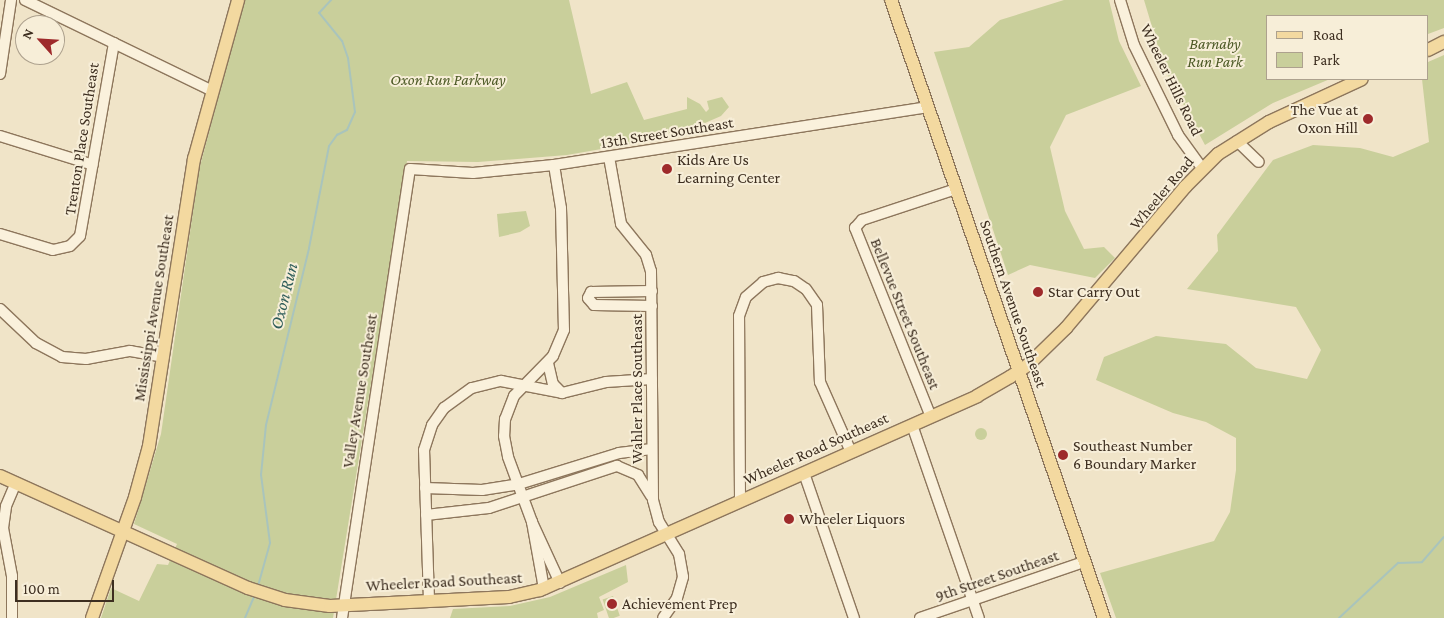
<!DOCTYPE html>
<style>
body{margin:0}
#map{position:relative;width:1444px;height:618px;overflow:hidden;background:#f0e4c8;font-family:"Crimson Pro",serif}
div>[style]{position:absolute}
.green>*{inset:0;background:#c9cf9b;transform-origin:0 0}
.round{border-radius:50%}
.stream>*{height:2px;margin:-1px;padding:0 1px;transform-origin:1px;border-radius:1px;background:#a9c4bc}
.roads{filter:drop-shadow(1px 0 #8d765c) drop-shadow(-1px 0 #8d765c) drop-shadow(0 1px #8d765c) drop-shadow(0 -1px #8d765c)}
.minor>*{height:10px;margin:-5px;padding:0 5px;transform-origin:5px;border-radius:5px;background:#faf1dc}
.major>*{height:12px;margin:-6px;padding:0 6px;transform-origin:6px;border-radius:6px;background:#f3d9a0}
.dots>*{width:14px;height:14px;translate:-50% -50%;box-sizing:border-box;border:2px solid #f7eed8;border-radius:50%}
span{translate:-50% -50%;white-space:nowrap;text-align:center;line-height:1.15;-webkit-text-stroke:4px #f7eed8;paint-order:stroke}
.park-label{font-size:16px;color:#4d5a26;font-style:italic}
.street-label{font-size:16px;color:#3d2e20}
.poi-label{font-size:16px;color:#3d2e20}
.right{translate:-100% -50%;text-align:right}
.left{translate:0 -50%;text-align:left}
.water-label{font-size:18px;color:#2f5d5a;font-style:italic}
.legend{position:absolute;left:1266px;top:15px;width:162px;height:65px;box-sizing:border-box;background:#f7eed8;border:1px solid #ada18e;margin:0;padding:6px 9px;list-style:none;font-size:15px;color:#3d2e20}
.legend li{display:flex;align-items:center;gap:10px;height:25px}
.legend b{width:25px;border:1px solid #ada18e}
.north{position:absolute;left:15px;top:15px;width:50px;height:50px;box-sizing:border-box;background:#f7eed8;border:1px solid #ada18e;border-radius:50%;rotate:296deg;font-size:14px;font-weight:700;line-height:20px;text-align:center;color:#3d2e20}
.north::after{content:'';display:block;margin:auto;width:18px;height:22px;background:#9e2a2b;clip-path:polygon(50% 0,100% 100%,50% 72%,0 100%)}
.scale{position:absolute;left:15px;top:580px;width:99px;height:22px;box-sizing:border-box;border:2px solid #3d2e20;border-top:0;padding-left:6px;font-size:15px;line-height:18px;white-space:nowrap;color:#3d2e20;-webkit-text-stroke:4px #f7eed8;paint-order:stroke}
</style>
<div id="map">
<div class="green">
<div style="clip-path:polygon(244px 0,569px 0,591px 94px,627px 82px,644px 120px,687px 109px,687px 97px,700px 104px,706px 112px,709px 109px,707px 101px,722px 97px,729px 107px,721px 116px,705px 123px,698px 120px,694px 126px,636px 143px,567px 155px,478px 162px,407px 161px,333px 618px,101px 618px,111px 588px,139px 601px,157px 564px,168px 565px,177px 544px,134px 524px,161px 434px,199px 170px)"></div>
<div style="clip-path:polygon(1064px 0,1109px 0,1119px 41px,1141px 86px,1066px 115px,1050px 147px,1065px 211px,1084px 249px,1104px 247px,1115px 258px,1095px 278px,1030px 265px,1008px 275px,934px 52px,969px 47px,1000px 20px)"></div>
<div style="clip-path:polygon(1144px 0,1444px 0,1444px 28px,1428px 34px,1428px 16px,1268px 16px,1268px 79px,1330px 79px,1273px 103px,1205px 145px,1165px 70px)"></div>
<div style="clip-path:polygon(1444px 55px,1444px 618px,1116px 618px,1100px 573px,1214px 541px,1230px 512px,1236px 470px,1236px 438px,1206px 422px,1173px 413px,1096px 380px,1104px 357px,1156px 336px,1226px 344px,1256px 368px,1307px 379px,1321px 350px,1296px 307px,1187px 289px,1218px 251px,1217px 235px,1273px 160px,1313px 145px,1360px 148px,1393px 157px,1429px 142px,1422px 79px,1428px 79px,1428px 62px)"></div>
<div style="clip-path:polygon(526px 211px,530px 226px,520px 232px,499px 237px,497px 214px)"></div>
<div class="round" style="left:975px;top:428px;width:12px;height:12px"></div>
<div style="clip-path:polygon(626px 565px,628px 582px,599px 597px,604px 610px,597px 613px,598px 618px,450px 618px,453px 609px,510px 606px,550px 597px)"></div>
<div style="left:613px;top:596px;width:21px;height:11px;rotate:71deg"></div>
</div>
<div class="stream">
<div style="left:258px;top:586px;width:45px;rotate:-74.4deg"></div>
<div style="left:270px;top:543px;width:69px;rotate:-97.5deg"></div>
<div style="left:261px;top:475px;width:50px;rotate:-84.3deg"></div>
<div style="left:266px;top:425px;width:182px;rotate:-76.3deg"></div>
<div style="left:309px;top:248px;width:104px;rotate:-78.9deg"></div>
<div style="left:329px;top:146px;width:14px;rotate:-54deg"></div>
<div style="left:337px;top:135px;width:11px;rotate:-27deg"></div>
<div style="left:347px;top:130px;width:20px;rotate:-66deg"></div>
<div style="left:355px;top:112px;width:54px;rotate:-97.4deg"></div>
<div style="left:348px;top:58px;width:18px;rotate:-109deg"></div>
<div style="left:342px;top:41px;width:36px;rotate:-129deg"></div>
<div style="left:319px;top:13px;width:18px;rotate:-47deg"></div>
<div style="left:245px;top:618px;width:25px;rotate:-67deg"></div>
<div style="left:1339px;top:618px;width:81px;rotate:-43deg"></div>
<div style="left:1398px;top:563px;width:24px;rotate:-2deg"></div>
<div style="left:1422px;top:562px;width:33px;rotate:-49deg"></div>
</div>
<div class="roads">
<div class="minor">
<div style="left:25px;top:0;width:208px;rotate:25.9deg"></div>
<div style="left:1120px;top:0;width:47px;rotate:72.7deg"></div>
<div style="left:1134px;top:45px;width:100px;rotate:63.9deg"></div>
<div style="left:1178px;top:135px;width:41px;rotate:54deg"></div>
<div style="left:0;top:74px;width:75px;rotate:-81.5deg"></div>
<div style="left:0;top:136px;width:97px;rotate:17.3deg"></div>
<div style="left:1237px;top:141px;width:30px;rotate:44deg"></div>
<div style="left:609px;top:157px;width:68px;rotate:79.8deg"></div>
<div style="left:621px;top:224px;width:40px;rotate:51deg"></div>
<div style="left:646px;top:255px;width:17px;rotate:73deg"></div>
<div style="left:651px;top:271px;width:229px;rotate:89.5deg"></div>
<div style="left:653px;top:500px;width:23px;rotate:75deg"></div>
<div style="left:659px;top:522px;width:38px;rotate:58deg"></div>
<div style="left:679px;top:554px;width:23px;rotate:80deg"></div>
<div style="left:683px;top:577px;width:22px;rotate:106deg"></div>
<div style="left:677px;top:598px;width:24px;rotate:125deg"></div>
<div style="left:554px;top:165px;width:44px;rotate:80.8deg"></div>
<div style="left:561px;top:208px;width:122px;rotate:88.6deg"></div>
<div style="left:564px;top:330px;width:28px;rotate:113deg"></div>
<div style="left:553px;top:356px;width:56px;rotate:134.3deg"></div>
<div style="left:514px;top:396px;width:25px;rotate:111deg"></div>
<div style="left:505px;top:419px;width:17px;rotate:93deg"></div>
<div style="left:504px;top:436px;width:21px;rotate:79deg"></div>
<div style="left:508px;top:457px;width:69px;rotate:69.7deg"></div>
<div style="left:532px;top:522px;width:67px;rotate:65.3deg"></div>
<div style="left:0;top:234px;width:55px;rotate:16.8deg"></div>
<div style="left:53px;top:250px;width:17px;rotate:-13deg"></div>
<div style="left:70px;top:246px;width:14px;rotate:-45deg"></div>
<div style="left:80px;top:236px;width:196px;rotate:-80deg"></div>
<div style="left:652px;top:306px;width:58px;rotate:-179deg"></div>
<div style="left:594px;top:305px;width:9px;rotate:-131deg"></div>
<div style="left:588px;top:298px;width:7px;rotate:-63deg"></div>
<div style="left:591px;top:292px;width:61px;rotate:-0.9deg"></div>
<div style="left:0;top:309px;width:50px;rotate:43.4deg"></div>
<div style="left:36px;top:343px;width:30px;rotate:28deg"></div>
<div style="left:62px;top:357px;width:24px;rotate:5deg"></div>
<div style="left:86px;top:359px;width:45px;rotate:-10.3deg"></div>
<div style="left:130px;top:351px;width:34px;rotate:10deg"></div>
<div style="left:548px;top:363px;width:22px;rotate:77deg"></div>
<div style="left:553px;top:384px;width:13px;rotate:45deg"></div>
<div style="left:931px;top:417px;width:204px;rotate:-111.9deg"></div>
<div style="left:855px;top:228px;width:11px;rotate:-49deg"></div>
<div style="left:862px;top:220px;width:99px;rotate:-18.3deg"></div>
<div style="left:912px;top:425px;width:204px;rotate:70.9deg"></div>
<div style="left:804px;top:473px;width:153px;rotate:71deg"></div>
<div style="left:425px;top:488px;width:57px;rotate:2deg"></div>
<div style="left:482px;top:490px;width:37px;rotate:-9deg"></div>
<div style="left:519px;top:484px;width:105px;rotate:-17.2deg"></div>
<div style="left:619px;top:453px;width:33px;rotate:-7deg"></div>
<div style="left:740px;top:501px;width:185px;rotate:-90.3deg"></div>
<div style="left:739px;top:316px;width:20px;rotate:-70deg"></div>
<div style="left:746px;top:297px;width:23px;rotate:-41deg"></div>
<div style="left:763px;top:282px;width:16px;rotate:-15deg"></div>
<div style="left:778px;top:278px;width:16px;rotate:11deg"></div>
<div style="left:794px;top:281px;width:14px;rotate:34deg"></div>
<div style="left:806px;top:289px;width:19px;rotate:55deg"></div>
<div style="left:817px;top:305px;width:77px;rotate:87.8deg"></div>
<div style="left:820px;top:382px;width:77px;rotate:66.1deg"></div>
<div style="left:426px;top:515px;width:63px;rotate:-6.3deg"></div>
<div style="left:489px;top:508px;width:135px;rotate:-18.2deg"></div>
<div style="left:617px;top:466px;width:23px;rotate:23deg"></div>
<div style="left:638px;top:475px;width:25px;rotate:58deg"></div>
<div style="left:532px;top:522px;width:68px;rotate:79.8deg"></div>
<div style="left:429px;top:600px;width:150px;rotate:-91.9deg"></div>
<div style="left:424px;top:450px;width:26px;rotate:-72deg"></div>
<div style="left:432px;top:425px;width:21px;rotate:-55deg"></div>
<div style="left:444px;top:408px;width:34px;rotate:-36deg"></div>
<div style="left:472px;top:388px;width:30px;rotate:-14deg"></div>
<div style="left:501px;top:381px;width:62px;rotate:11.1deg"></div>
<div style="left:562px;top:393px;width:45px;rotate:-14deg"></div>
<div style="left:606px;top:382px;width:46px;rotate:-3.7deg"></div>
<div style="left:12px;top:618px;width:42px;rotate:-90deg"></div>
<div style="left:12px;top:576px;width:49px;rotate:-100.6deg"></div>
<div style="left:3px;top:528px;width:22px;rotate:-82deg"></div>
<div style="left:6px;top:506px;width:25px;rotate:-67deg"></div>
<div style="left:342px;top:618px;width:454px;rotate:-81.4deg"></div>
<div style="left:410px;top:169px;width:63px;rotate:3.6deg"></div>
<div style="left:473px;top:173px;width:81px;rotate:-5.6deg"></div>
<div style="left:554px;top:165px;width:377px;rotate:-8.8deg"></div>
<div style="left:920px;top:618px;width:173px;rotate:-18.9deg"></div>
</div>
<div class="major">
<div style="left:891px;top:0;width:654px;rotate:70.98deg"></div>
<div style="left:1428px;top:50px;width:18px;rotate:-27deg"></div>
<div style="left:0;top:476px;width:272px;rotate:24.3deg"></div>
<div style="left:248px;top:588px;width:39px;rotate:18deg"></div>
<div style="left:285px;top:600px;width:45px;rotate:7.6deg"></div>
<div style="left:330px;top:606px;width:179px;rotate:-2.9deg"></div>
<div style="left:509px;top:597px;width:32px;rotate:-13deg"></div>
<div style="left:540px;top:590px;width:478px;rotate:-23.9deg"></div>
<div style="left:977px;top:396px;width:38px;rotate:-30deg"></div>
<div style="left:1010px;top:377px;width:22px;rotate:-34deg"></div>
<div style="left:1028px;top:365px;width:53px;rotate:-44.2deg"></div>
<div style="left:1066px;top:328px;width:185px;rotate:-49.8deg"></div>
<div style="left:1185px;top:187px;width:47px;rotate:-45deg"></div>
<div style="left:1218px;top:154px;width:60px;rotate:-32.1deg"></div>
<div style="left:1269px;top:122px;width:102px;rotate:-24.8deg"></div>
<div style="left:92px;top:618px;width:128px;rotate:-70.4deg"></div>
<div style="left:135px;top:497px;width:53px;rotate:-74.6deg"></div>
<div style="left:149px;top:446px;width:291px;rotate:-81.1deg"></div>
<div style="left:194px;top:159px;width:165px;rotate:-74.5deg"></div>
</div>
</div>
<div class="dots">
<div style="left:1368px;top:119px;background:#9e2a2b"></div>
<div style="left:667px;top:169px;background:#9e2a2b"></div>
<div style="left:1038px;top:292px;background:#9e2a2b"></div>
<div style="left:1063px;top:455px;background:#9e2a2b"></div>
<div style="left:789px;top:519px;background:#9e2a2b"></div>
<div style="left:612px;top:604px;background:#9e2a2b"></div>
</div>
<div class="park-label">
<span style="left:1215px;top:53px">Barnaby<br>Run Park</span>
<span style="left:448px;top:80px">Oxon Run Parkway</span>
</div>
<div class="street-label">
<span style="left:1171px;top:80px;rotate:64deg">Wheeler Hills Road</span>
<span style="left:667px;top:133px;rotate:-9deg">13th Street Southeast</span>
<span style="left:82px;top:139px;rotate:-81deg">Trenton Place Southeast</span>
<span style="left:1162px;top:193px;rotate:-50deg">Wheeler Road</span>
<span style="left:1013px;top:304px;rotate:71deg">Southern Avenue Southeast</span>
<span style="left:154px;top:308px;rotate:-81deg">Mississippi Avenue Southeast</span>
<span style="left:905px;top:314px;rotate:68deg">Bellevue Street Southeast</span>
<span style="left:637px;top:389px;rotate:-90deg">Wahler Place Southeast</span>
<span style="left:360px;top:391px;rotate:-81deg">Valley Avenue Southeast</span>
<span style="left:816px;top:449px;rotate:-24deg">Wheeler Road Southeast</span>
<span style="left:997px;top:576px;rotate:-19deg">9th Street Southeast</span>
<span style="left:444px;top:582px;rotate:-3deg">Wheeler Road Southeast</span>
</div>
<div class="poi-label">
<span class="right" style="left:1358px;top:119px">The Vue at<br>Oxon Hill</span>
<span class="left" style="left:677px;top:169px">Kids Are Us<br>Learning Center</span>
<span class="left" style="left:1048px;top:292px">Star Carry Out</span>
<span class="left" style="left:1073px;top:455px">Southeast Number<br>6 Boundary Marker</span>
<span class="left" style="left:799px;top:519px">Wheeler Liquors</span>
<span class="left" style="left:622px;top:604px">Achievement Prep</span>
</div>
<div class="water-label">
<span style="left:284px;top:296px;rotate:-76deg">Oxon Run</span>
</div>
<ul class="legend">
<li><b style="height:6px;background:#f3d9a0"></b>Road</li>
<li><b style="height:14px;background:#c9cf9b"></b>Park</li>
</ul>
<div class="north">N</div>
<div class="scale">100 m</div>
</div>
